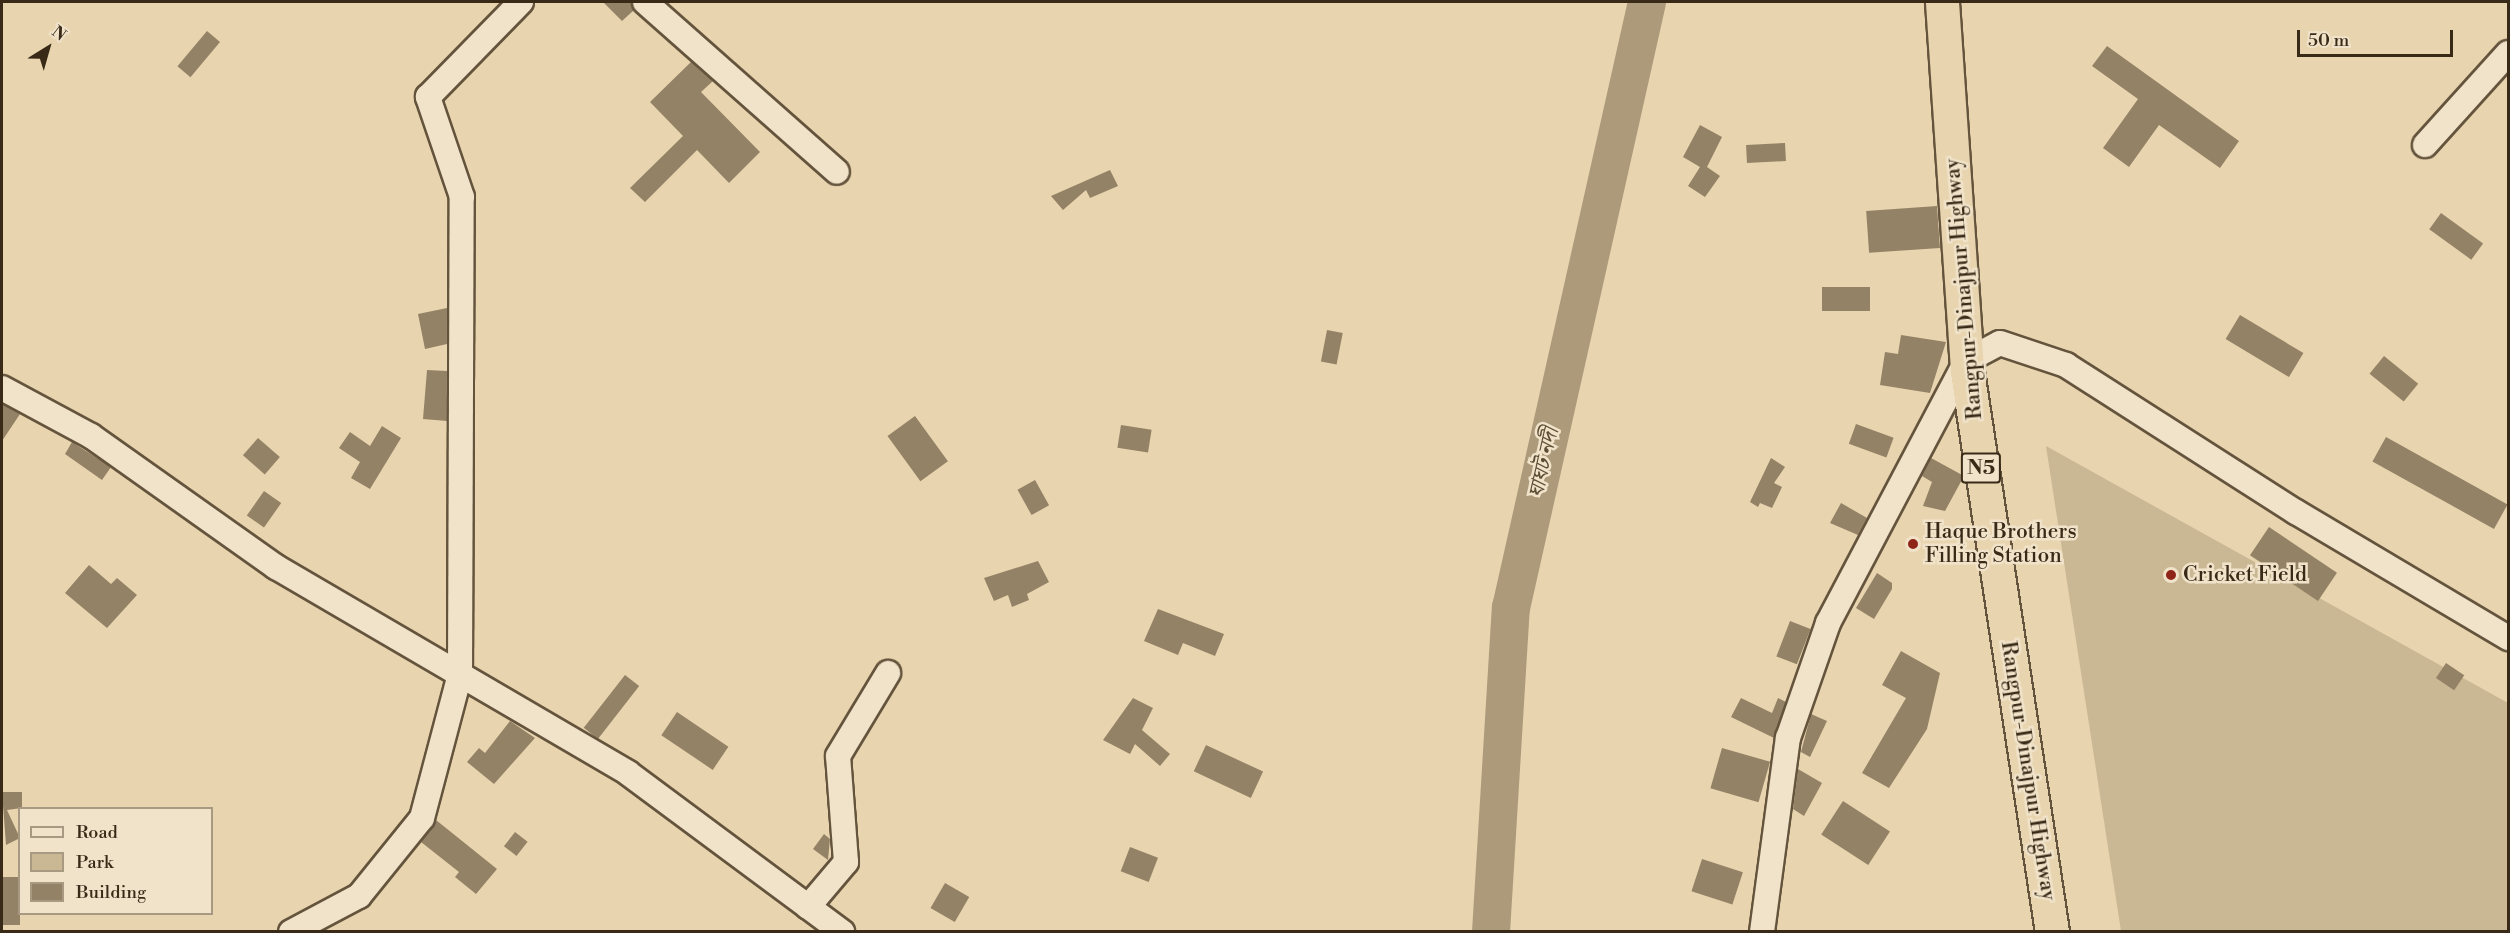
<!DOCTYPE html>
<meta charset="utf-8">
<style>
body{margin:0}
#map{position:relative;width:2510px;height:933px;overflow:hidden;background:#e8d4ae;font-family:"Libre Bodoni","Noto Serif Bengali",serif}
div>[style]{position:absolute}
.green>*{inset:0;background:#cab794}
.river>*{height:38px;margin:-19px;padding:0 19px;transform-origin:19px;border-radius:19px;background:#ac9a7b}
.building>*{inset:0;background:#948266;transform-origin:0 0}
.roads{filter:drop-shadow(2px 0 #65543d) drop-shadow(-2px 0 #65543d) drop-shadow(0 2px #65543d) drop-shadow(0 -2px #65543d)}
.street>*{height:24px;margin:-12px;padding:0 12px;transform-origin:12px;border-radius:12px;background:#f0e3ca}
.highway>*{height:33px;margin:-16.5px;padding:0 16.5px;transform-origin:16.5px;border-radius:16.5px;background:#e8d4ae}
.dots>*{width:16px;height:16px;translate:-50% -50%;box-sizing:border-box;border:3px solid #f0e3ca;border-radius:50%}
span{translate:-50% -50%;white-space:nowrap;text-align:center;line-height:1.15;-webkit-text-stroke:5px #f0e3ca;paint-order:stroke}
.shield-label span{padding:2px 4px;background:#f0e3ca;border:2px solid;border-radius:4px;-webkit-text-stroke-width:0}
.shield-label{font-size:20px;color:#392a17;font-weight:700}
.street-label{font-size:21px;color:#392a17}
.poi-label{font-size:21px;color:#392a17}
.left{translate:0 -50%;text-align:left}
.water-label{font-size:22px;color:#5c4c35;font-style:italic}
.frame{position:absolute;inset:0;border:3px solid #392a17;pointer-events:none}
.legend{position:absolute;left:18px;top:807px;width:195px;height:108px;box-sizing:border-box;background:#f0e3ca;border:2px solid #a79982;margin:0;padding:8px 10px;list-style:none;font-size:18px;color:#392a17}
.legend li{display:flex;align-items:center;gap:12px;height:30px}
.legend b{width:30px;border:2px solid #a79982}
.north{position:absolute;left:18px;top:18px;width:60px;height:60px;-webkit-text-stroke:4px #f0e3ca;paint-order:stroke;rotate:37deg;font-size:16px;font-weight:700;line-height:24px;text-align:center;color:#392a17}
.north::after{content:'';display:block;margin:auto;width:21px;height:27px;background:#392a17;clip-path:polygon(50% 0,100% 100%,50% 72%,0 100%)}
.scale{position:absolute;left:2297px;top:30px;width:156px;height:27px;box-sizing:border-box;border:3px solid #392a17;border-top:0;padding-left:8px;font-size:18px;line-height:21px;white-space:nowrap;color:#392a17;-webkit-text-stroke:4px #f0e3ca;paint-order:stroke}
</style>
<div id="map">
<div class="green">
<div style="clip-path:polygon(2046px 446px,2508px 703px,2508px 931px,2121px 931px)"></div>
</div>
<div class="river">
<div style="left:1491px;top:932px;width:325px;rotate:-86.5deg"></div>
<div style="left:1511px;top:608px;width:621px;rotate:-77.35deg"></div>
</div>
<div class="building">
<div style="clip-path:polygon(603px 2px,631px 2px,634px 10px,622px 21px)"></div>
<div style="left:207px;top:31px;width:17px;height:46px;rotate:40deg"></div>
<div style="clip-path:polygon(2107px 46px,2239px 141px,2220px 168px,2159px 125px,2129px 167px,2103px 148px,2138px 99px,2092px 66px)"></div>
<div style="clip-path:polygon(691px 62px,713px 81px,701px 92px,760px 152px,729px 183px,697px 150px,645px 202px,630px 188px,683px 136px,650px 102px)"></div>
<div style="clip-path:polygon(1700px 125px,1722px 137px,1707px 167px,1720px 176px,1705px 197px,1688px 186px,1700px 167px,1683px 157px)"></div>
<div style="left:1785px;top:143px;width:18px;height:39px;rotate:87deg"></div>
<div style="clip-path:polygon(1110px 170px,1118px 186px,1090px 198px,1086px 190px,1063px 210px,1051px 196px)"></div>
<div style="left:1937px;top:206px;width:42px;height:71px;rotate:86deg"></div>
<div style="left:2441px;top:213px;width:52px;height:20px;rotate:36deg"></div>
<div style="left:1822px;top:287px;width:48px;height:24px"></div>
<div style="clip-path:polygon(447px 308px,447px 344px,425px 349px,418px 314px)"></div>
<div style="left:2240px;top:315px;width:74px;height:28px;rotate:31deg"></div>
<div style="left:1327px;top:330px;width:16px;height:32px;rotate:11deg"></div>
<div style="clip-path:polygon(1901px 335px,1946px 342px,1930px 393px,1880px 385px,1885px 352px,1898px 354px)"></div>
<div style="left:2384px;top:356px;width:44px;height:23px;rotate:39deg"></div>
<div style="clip-path:polygon(427px 370px,447px 371px,447px 421px,423px 419px)"></div>
<div style="clip-path:polygon(2px 404px,20px 414px,2px 441px)"></div>
<div style="left:915px;top:416px;width:56px;height:34px;rotate:54deg"></div>
<div style="left:1856px;top:424px;width:40px;height:21px;rotate:20deg"></div>
<div style="left:1121px;top:425px;width:31px;height:23px;rotate:9deg"></div>
<div style="clip-path:polygon(382px 426px,401px 438px,370px 489px,351px 478px,360px 462px,339px 448px,350px 432px,370px 446px)"></div>
<div style="left:2386px;top:437px;width:139px;height:28px;rotate:29deg"></div>
<div style="left:258px;top:438px;width:29px;height:23px;rotate:41deg"></div>
<div style="clip-path:polygon(72px 442px,111px 467px,102px 480px,65px 454px)"></div>
<div style="clip-path:polygon(1771px 458px,1785px 467px,1774px 483px,1782px 487px,1772px 508px,1760px 503px,1758px 507px,1750px 502px)"></div>
<div style="clip-path:polygon(1931px 458px,1964px 476px,1945px 511px,1923px 506px,1932px 482px,1922px 476px)"></div>
<div style="left:1035px;top:480px;width:29px;height:20px;rotate:61deg"></div>
<div style="left:264px;top:491px;width:21px;height:30px;rotate:35deg"></div>
<div style="clip-path:polygon(1841px 503px,1867px 518px,1858px 535px,1830px 523px)"></div>
<div style="left:2269px;top:527px;width:82px;height:34px;rotate:34deg"></div>
<div style="clip-path:polygon(1038px 561px,1049px 582px,1027px 594px,1029px 600px,1012px 607px,1008px 595px,994px 601px,984px 578px)"></div>
<div style="clip-path:polygon(89px 565px,111px 584px,117px 578px,137px 595px,107px 628px,65px 593px)"></div>
<div style="clip-path:polygon(1877px 573px,1892px 583px,1892px 589px,1874px 619px,1856px 608px)"></div>
<div style="clip-path:polygon(1158px 609px,1224px 634px,1215px 656px,1183px 643px,1178px 655px,1144px 641px)"></div>
<div style="left:1790px;top:621px;width:22px;height:38px;rotate:21deg"></div>
<div style="clip-path:polygon(1901px 651px,1940px 673px,1927px 729px,1889px 788px,1862px 773px,1906px 698px,1882px 685px)"></div>
<div style="left:2446px;top:663px;width:22px;height:18px;rotate:34deg"></div>
<div style="left:625px;top:675px;width:18px;height:67px;rotate:38deg"></div>
<div style="clip-path:polygon(1133px 698px,1153px 708px,1142px 730px,1170px 754px,1160px 766px,1135px 744px,1130px 754px,1103px 740px)"></div>
<div style="clip-path:polygon(1741px 698px,1772px 713px,1778px 698px,1786px 702px,1774px 738px,1731px 717px)"></div>
<div style="left:677px;top:712px;width:62px;height:28px;rotate:34deg"></div>
<div style="clip-path:polygon(1811px 714px,1827px 721px,1810px 757px,1801px 752px)"></div>
<div style="clip-path:polygon(510px 721px,535px 738px,494px 784px,467px 762px,479px 748px,485px 753px)"></div>
<div style="left:1206px;top:745px;width:63px;height:29px;rotate:25deg"></div>
<div style="left:1722px;top:748px;width:50px;height:42px;rotate:16deg"></div>
<div style="clip-path:polygon(1798px 769px,1822px 783px,1804px 816px,1793px 809px)"></div>
<div style="clip-path:polygon(2px 792px,22px 792px,22px 808px,7px 810px,20px 838px,6px 845px)"></div>
<div style="left:1843px;top:801px;width:56px;height:40px;rotate:33deg"></div>
<div style="clip-path:polygon(436px 820px,497px 869px,476px 894px,455px 877px,459px 872px,421px 842px)"></div>
<div style="left:515px;top:832px;width:16px;height:18px;rotate:38deg"></div>
<div style="clip-path:polygon(824px 834px,830px 839px,828px 860px,813px 849px)"></div>
<div style="left:1130px;top:847px;width:30px;height:26px;rotate:21deg"></div>
<div style="left:1702px;top:859px;width:43px;height:34px;rotate:18deg"></div>
<div style="left:20px;top:877px;width:48px;height:18px;rotate:90deg"></div>
<div style="left:945px;top:883px;width:28px;height:29px;rotate:30deg"></div>
</div>
<div class="roads">
<div class="street">
<div style="left:645px;top:2px;width:256px;rotate:41.5deg"></div>
<div style="left:2425px;top:145px;width:124px;rotate:-47.9deg"></div>
<div style="left:2px;top:388px;width:101px;rotate:28.3deg"></div>
<div style="left:91px;top:436px;width:227px;rotate:35.3deg"></div>
<div style="left:276px;top:567px;width:408px;rotate:30.3deg"></div>
<div style="left:628px;top:773px;width:267px;rotate:36.6deg"></div>
<div style="left:808px;top:907px;width:59px;rotate:-49.8deg"></div>
<div style="left:846px;top:862px;width:106px;rotate:-94.3deg"></div>
<div style="left:838px;top:756px;width:97px;rotate:-58.9deg"></div>
<div style="left:291px;top:932px;width:77px;rotate:-27.9deg"></div>
<div style="left:359px;top:896px;width:100px;rotate:-51.1deg"></div>
<div style="left:422px;top:818px;width:149px;rotate:-75.2deg"></div>
<div style="left:460px;top:674px;width:477px;rotate:-89.8deg"></div>
<div style="left:462px;top:197px;width:106px;rotate:-108.8deg"></div>
<div style="left:428px;top:97px;width:133px;rotate:-45.6deg"></div>
<div style="left:1762px;top:932px;width:196px;rotate:-82.4deg"></div>
<div style="left:1788px;top:738px;width:122px;rotate:-70.8deg"></div>
<div style="left:1828px;top:623px;width:296px;rotate:-62.2deg"></div>
<div style="left:1966px;top:361px;width:38px;rotate:-28deg"></div>
<div style="left:2000px;top:343px;width:70px;rotate:18.4deg"></div>
<div style="left:2066px;top:365px;width:273px;rotate:32.6deg"></div>
<div style="left:2296px;top:512px;width:247px;rotate:30.7deg"></div>
</div>
<div class="highway">
<div style="left:1942px;top:2px;width:370px;rotate:86.1deg"></div>
<div style="left:1967px;top:371px;width:567px;rotate:81.38deg"></div>
</div>
</div>
<div class="dots">
<div style="left:1913px;top:544px;background:#8f2418"></div>
<div style="left:2171px;top:575px;background:#8f2418"></div>
</div>
<div class="shield-label">
<span style="left:1981px;top:468px">N5</span>
</div>
<div class="street-label">
<span style="left:1964px;top:289px;rotate:-95deg">Rangpur-Dinajpur Highway</span>
<span style="left:2028px;top:771px;rotate:81deg">Rangpur-Dinajpur Highway</span>
</div>
<div class="poi-label">
<span class="left" style="left:1925px;top:544px">Haque Brothers<br>Filling Station</span>
<span class="left" style="left:2183px;top:575px">Cricket Field</span>
</div>
<div class="water-label">
<span style="left:1544px;top:463px;rotate:-77deg">ঘাঘট নদী</span>
</div>
<div class="frame"></div>
<ul class="legend">
<li><b style="height:8px;background:#f0e3ca"></b>Road</li>
<li><b style="height:16px;background:#cab794"></b>Park</li>
<li><b style="height:16px;background:#948266"></b>Building</li>
</ul>
<div class="north">N</div>
<div class="scale">50 m</div>
</div>
